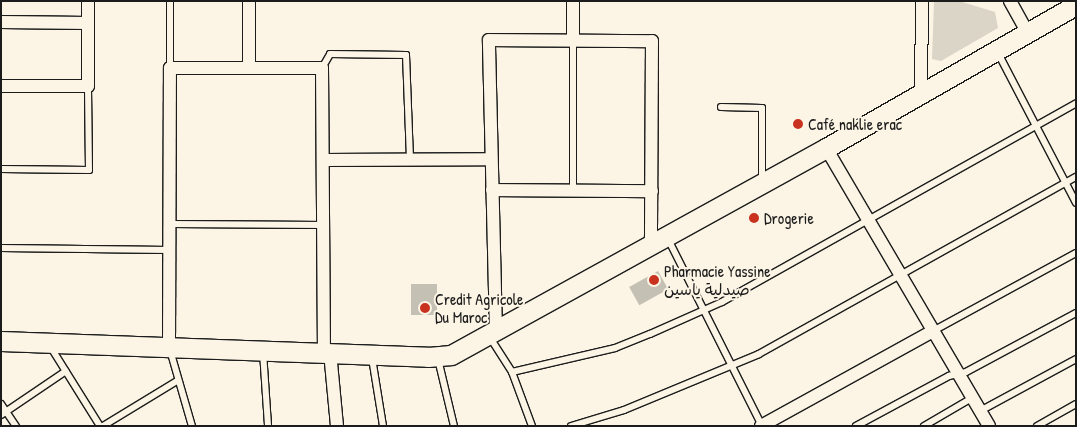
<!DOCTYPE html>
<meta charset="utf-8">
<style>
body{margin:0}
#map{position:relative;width:1077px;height:427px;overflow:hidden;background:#fcf5e5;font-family:"Patrick Hand","Playpen Sans Arabic",sans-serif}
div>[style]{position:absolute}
.green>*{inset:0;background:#dbd5c8}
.building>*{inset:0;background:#c4c0b3;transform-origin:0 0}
.roads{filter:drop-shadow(1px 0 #1c1c1c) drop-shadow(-1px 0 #1c1c1c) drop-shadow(0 1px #1c1c1c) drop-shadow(0 -1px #1c1c1c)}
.lane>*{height:6px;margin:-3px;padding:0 3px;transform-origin:3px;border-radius:3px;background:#fcf5e5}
.street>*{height:12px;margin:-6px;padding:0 6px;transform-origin:6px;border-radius:6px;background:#fcf5e5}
.secondary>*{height:19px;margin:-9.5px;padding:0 9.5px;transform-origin:9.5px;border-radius:9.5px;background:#fcf5e5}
.dots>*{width:14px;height:14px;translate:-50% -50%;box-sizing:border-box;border:2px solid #fcf5e5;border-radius:50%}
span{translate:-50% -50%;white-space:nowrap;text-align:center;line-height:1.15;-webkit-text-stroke:4px #fcf5e5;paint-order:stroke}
.poi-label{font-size:16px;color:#1c1c1c}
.left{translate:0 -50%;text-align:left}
.frame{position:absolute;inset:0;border:2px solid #1c1c1c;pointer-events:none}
</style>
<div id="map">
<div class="green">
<div style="clip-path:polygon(934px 1px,959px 1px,995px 12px,998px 28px,941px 61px,932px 59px)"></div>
</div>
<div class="building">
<div style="left:658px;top:271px;width:21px;height:33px;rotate:61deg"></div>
<div style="left:411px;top:284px;width:26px;height:31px"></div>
</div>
<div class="roads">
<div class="lane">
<div style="left:573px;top:41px;width:149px;rotate:90deg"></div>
<div style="left:998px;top:53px;width:169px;rotate:62.5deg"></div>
<div style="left:170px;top:68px;width:67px;rotate:-90deg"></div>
<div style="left:322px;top:68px;width:16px;rotate:-60deg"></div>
<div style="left:330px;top:54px;width:76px;rotate:0.8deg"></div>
<div style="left:406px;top:55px;width:105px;rotate:87.8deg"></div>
<div style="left:721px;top:107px;width:41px;rotate:1.4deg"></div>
<div style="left:762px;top:108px;width:72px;rotate:90deg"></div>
<div style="left:1px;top:169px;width:88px;rotate:0.7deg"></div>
<div style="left:89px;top:170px;width:84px;rotate:-90.7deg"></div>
<div style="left:171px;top:224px;width:153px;rotate:0.4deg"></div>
<div style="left:667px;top:237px;width:212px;rotate:63.3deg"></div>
<div style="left:1px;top:248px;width:168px;rotate:0.7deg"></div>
<div style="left:933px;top:331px;width:163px;rotate:-28.6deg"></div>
<div style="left:489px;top:336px;width:43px;rotate:57.4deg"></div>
<div style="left:512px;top:372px;width:106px;rotate:-13.1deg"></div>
<div style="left:615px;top:348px;width:38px;rotate:-22deg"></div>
<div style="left:650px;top:334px;width:79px;rotate:-24deg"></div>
<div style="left:722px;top:302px;width:406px;rotate:-29.3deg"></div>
<div style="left:50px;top:346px;width:94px;rotate:58deg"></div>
<div style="left:170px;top:350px;width:79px;rotate:73.9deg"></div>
<div style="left:263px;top:352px;width:74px;rotate:86.1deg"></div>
<div style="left:372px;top:358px;width:69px;rotate:80.8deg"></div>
<div style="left:438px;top:359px;width:69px;rotate:76.6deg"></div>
<div style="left:512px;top:372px;width:58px;rotate:69.7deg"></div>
<div style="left:1px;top:404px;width:27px;rotate:56deg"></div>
<div style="left:980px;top:411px;width:109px;rotate:-28.4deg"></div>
<div style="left:1px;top:415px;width:78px;rotate:-34.1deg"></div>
<div style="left:103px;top:426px;width:87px;rotate:-31.3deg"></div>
<div style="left:571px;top:426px;width:55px;rotate:-16.8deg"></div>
<div style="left:624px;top:410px;width:146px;rotate:-22.5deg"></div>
<div style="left:759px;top:354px;width:363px;rotate:-29.2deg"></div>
<div style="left:856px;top:426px;width:106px;rotate:-28.3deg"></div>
<div style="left:949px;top:376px;width:17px;rotate:-13deg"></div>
<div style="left:966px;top:372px;width:125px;rotate:-28.2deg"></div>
<div style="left:924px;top:426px;width:56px;rotate:-30.3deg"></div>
<div style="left:1037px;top:426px;width:45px;rotate:-29.4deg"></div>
</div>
<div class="street">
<div style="left:1010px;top:1px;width:35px;rotate:61deg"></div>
<div style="left:1px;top:22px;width:87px;rotate:0.7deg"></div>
<div style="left:573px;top:41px;width:40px;rotate:-90deg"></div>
<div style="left:249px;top:68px;width:67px;rotate:-90deg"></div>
<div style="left:1px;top:86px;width:87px"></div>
<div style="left:88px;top:86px;width:85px;rotate:-90deg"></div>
<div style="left:921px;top:94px;width:93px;rotate:-89.4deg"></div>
<div style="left:826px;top:148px;width:322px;rotate:59.6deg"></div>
<div style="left:324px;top:160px;width:167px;rotate:-0.3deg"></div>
<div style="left:492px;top:190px;width:160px;rotate:0.4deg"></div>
<div style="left:496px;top:332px;width:292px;rotate:-91.4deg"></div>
<div style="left:489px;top:40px;width:163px;rotate:0.4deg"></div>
<div style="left:652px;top:41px;width:203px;rotate:90.3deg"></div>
<div style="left:169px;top:345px;width:277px;rotate:-89.8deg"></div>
<div style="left:170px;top:68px;width:152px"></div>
<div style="left:322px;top:68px;width:283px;rotate:89.6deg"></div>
<div style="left:330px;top:352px;width:74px;rotate:84.6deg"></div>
<div style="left:761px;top:426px;width:196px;rotate:-28.9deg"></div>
</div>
<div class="secondary">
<div style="left:1px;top:341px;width:427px;rotate:2.1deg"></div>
<div style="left:428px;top:357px;width:23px;rotate:-5deg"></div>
<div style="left:451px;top:355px;width:428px;rotate:-28.9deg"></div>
<div style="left:826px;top:148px;width:288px;rotate:-29.8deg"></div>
</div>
</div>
<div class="dots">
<div style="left:798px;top:124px;background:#c8321e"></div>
<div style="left:754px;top:218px;background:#c8321e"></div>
<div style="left:654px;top:280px;background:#c8321e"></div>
<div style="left:425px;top:308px;background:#c8321e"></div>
</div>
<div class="poi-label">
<span class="left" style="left:808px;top:124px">Café naklie erac</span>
<span class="left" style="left:764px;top:218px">Drogerie</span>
<span class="left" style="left:664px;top:280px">Pharmacie Yassine<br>صيدلية ياسين</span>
<span class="left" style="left:435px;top:308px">Credit Agricole<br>Du Maroc</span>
</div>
<div class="frame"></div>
</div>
